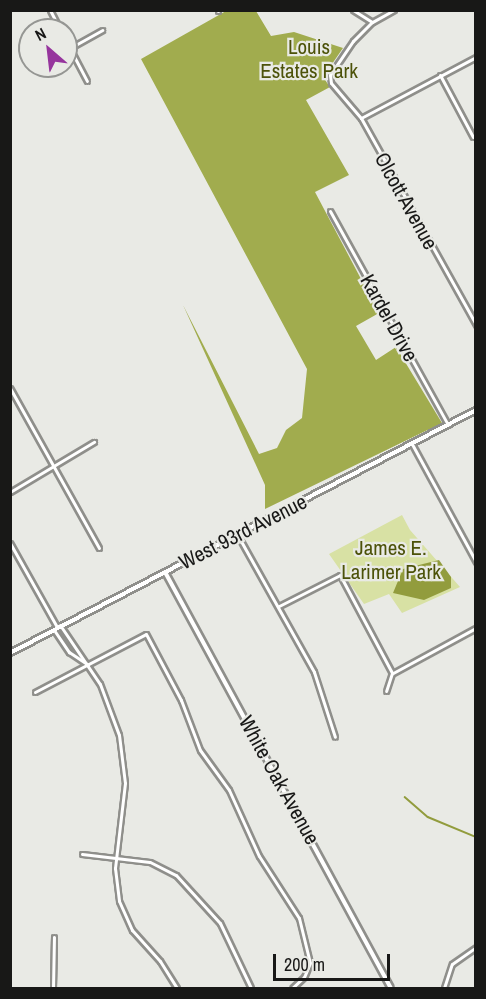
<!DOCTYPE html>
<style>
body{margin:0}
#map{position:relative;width:486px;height:999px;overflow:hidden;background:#e9eae5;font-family:"Archivo Narrow",sans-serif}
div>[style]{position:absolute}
.green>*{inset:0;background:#d8e1a4}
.forest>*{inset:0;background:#a1ac4e}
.water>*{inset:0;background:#929c3d}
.stream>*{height:1.5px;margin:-0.75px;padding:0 0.75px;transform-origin:0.75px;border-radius:0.75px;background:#929c3d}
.roads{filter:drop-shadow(2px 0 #8f8f8b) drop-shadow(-2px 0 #8f8f8b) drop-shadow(0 2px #8f8f8b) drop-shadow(0 -2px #8f8f8b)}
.minor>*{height:3px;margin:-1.5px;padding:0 1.5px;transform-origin:1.5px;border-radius:1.5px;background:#fff}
.tertiary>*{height:4px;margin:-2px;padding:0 2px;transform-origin:2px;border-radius:2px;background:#fff}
span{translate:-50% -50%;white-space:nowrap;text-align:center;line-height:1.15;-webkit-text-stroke:4.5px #e9eae5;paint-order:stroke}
.park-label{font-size:21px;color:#4c5209}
.street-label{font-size:21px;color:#181817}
.frame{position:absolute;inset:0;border:12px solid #181817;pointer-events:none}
.north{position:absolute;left:18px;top:18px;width:60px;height:60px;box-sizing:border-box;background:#e9eae5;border:2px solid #959693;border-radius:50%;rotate:332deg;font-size:16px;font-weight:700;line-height:24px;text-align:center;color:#181817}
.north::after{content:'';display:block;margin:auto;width:21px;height:27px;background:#96359d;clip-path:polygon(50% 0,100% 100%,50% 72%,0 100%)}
.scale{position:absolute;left:273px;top:954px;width:117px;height:27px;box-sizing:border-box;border:3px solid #181817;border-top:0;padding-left:8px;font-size:18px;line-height:21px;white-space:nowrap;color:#181817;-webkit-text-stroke:4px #e9eae5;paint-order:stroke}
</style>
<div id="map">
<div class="green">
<div style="clip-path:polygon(402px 515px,410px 530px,460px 587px,402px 613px,389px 594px,364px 604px,329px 554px)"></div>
</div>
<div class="forest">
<div style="clip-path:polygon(226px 11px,256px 11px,271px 36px,294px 32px,343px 48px,323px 77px,330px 87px,306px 100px,349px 175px,315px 192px,379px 313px,356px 326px,376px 360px,396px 347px,442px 423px,265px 509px,265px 485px,183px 305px,259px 454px,277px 448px,286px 430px,302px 418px,307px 369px,141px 59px)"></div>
</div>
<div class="water">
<div style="clip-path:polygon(439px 560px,451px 577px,451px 588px,424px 600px,393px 593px,403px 569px)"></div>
</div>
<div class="stream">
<div style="left:405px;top:797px;width:30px;rotate:41deg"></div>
<div style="left:428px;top:817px;width:52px;rotate:22.6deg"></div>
</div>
<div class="roads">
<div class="minor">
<div style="left:50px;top:10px;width:22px;rotate:63deg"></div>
<div style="left:218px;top:10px;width:1px;rotate:90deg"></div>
<div style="left:353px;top:10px;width:22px;rotate:32deg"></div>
<div style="left:394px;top:10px;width:25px;rotate:151deg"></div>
<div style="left:372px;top:22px;width:27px;rotate:135deg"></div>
<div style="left:353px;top:41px;width:41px;rotate:124.1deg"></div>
<div style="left:330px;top:75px;width:8px;rotate:83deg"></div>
<div style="left:331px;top:83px;width:46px;rotate:49.4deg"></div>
<div style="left:361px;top:118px;width:237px;rotate:60.9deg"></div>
<div style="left:66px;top:41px;width:45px;rotate:62.3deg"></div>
<div style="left:70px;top:48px;width:37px;rotate:-29deg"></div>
<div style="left:440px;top:75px;width:70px;rotate:62deg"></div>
<div style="left:361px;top:118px;width:130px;rotate:-27.9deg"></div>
<div style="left:330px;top:211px;width:244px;rotate:61.1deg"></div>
<div style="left:10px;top:388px;width:183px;rotate:60.9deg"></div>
<div style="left:412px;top:444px;width:134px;rotate:61.5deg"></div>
<div style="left:10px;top:492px;width:98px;rotate:-30.8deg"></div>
<div style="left:237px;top:534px;width:158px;rotate:60.8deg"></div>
<div style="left:314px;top:672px;width:68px;rotate:72.1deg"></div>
<div style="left:10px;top:543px;width:96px;rotate:60.8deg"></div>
<div style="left:279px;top:606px;width:68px;rotate:-26.9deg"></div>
<div style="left:340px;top:575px;width:111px;rotate:62deg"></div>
<div style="left:392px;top:673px;width:19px;rotate:108deg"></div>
<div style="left:60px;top:625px;width:71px;rotate:55.9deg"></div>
<div style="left:100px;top:684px;width:54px;rotate:69.6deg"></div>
<div style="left:119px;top:735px;width:48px;rotate:82.9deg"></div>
<div style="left:125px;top:783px;width:86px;rotate:96.7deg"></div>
<div style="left:115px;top:868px;width:33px;rotate:83deg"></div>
<div style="left:119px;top:901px;width:32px;rotate:66deg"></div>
<div style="left:132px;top:930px;width:42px;rotate:47.9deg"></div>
<div style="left:160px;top:961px;width:32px;rotate:58deg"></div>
<div style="left:54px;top:630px;width:27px;rotate:56deg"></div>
<div style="left:69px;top:652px;width:23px;rotate:34deg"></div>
<div style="left:393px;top:673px;width:94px;rotate:-28.5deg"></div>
<div style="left:35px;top:692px;width:125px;rotate:-27.6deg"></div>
<div style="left:146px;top:634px;width:75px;rotate:62.1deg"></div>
<div style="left:181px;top:700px;width:53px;rotate:69.2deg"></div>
<div style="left:200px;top:750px;width:49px;rotate:54.1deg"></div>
<div style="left:229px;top:790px;width:72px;rotate:65.6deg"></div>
<div style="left:259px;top:856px;width:74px;rotate:57.2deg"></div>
<div style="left:299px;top:918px;width:46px;rotate:76.3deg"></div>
<div style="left:310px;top:963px;width:15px;rotate:113deg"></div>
<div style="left:304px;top:977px;width:16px;rotate:137deg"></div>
<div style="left:82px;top:854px;width:68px;rotate:6.7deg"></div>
<div style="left:150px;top:862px;width:29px;rotate:27deg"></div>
<div style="left:176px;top:875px;width:65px;rotate:47.5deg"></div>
<div style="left:220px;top:923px;width:72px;rotate:64.5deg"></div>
<div style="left:53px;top:988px;width:51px;rotate:-88.9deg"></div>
<div style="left:444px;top:988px;width:25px;rotate:-72deg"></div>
<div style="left:452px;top:964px;width:29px;rotate:-35deg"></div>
</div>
<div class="tertiary">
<div style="left:165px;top:572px;width:473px;rotate:61.5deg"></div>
<div style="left:10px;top:653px;width:526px;rotate:-27.54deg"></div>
</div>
</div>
<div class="park-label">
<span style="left:309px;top:59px">Louis<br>Estates Park</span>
<span style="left:391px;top:560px">James E.<br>Larimer Park</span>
</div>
<div class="street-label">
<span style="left:406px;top:201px;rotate:61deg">Olcott Avenue</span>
<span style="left:389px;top:318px;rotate:61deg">Kardel Drive</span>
<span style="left:243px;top:532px;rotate:-27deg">West 93rd Avenue</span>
<span style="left:279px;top:780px;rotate:61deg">White Oak Avenue</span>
</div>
<div class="frame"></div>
<div class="north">N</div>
<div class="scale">200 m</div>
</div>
